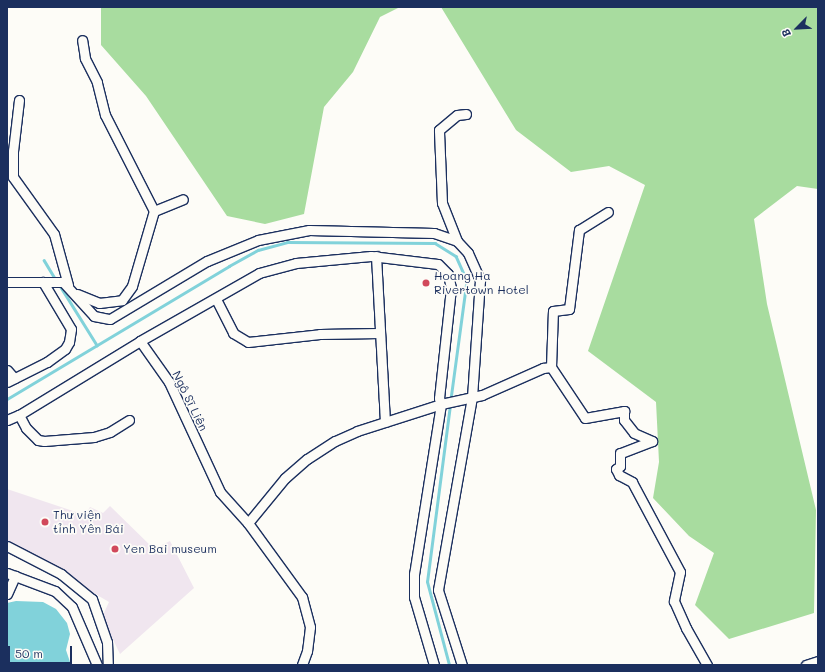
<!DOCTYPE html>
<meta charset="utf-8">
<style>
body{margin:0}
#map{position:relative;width:825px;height:672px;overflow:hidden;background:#fdfcf7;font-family:Mali,sans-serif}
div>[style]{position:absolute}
.built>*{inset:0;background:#f0e6ef}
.green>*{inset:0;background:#a8dc9f}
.water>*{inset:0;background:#81d2da}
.stream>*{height:2.5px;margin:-1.25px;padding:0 1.25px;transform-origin:1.25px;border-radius:1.25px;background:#81d2da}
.roads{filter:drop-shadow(1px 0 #1b2f5e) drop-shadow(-1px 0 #1b2f5e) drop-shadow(0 1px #1b2f5e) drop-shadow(0 -1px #1b2f5e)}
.minor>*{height:9px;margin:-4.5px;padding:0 4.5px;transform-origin:4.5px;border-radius:4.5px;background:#fdfcf7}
.dots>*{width:11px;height:11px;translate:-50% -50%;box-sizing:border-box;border:2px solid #fdfcf7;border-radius:50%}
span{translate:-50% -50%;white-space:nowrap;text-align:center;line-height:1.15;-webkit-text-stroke:3.5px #fdfcf7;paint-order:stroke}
.poi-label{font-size:12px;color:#1b2f5e}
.left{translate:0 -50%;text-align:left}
.street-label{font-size:12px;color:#1b2f5e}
.frame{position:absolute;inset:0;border:8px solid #1b2f5e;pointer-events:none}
.north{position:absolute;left:777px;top:8px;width:40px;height:40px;-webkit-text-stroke:3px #fdfcf7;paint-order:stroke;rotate:246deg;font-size:11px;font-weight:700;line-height:16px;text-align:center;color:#1b2f5e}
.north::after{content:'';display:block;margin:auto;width:14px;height:18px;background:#1b2f5e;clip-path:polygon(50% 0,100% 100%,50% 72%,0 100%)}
.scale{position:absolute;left:8px;top:646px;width:64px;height:18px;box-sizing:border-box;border:2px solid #1b2f5e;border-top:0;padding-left:5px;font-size:12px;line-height:14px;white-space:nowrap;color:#1b2f5e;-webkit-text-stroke:3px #fdfcf7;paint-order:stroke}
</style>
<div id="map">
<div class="built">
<div style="clip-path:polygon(7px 489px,85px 515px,90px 507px,103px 513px,110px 506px,154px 549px,170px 541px,194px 588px,120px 654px,102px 617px,109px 602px,7px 542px)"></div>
</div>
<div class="green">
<div style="clip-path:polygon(101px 7px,400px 7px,380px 17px,353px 72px,324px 107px,304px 214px,265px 224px,227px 216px,146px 96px,101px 45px)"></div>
<div style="clip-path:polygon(441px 7px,818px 7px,818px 189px,797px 186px,754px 219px,767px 304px,816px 510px,814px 613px,729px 639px,695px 605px,714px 553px,689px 536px,653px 498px,659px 462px,656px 402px,588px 351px,645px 185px,609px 166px,571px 172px,516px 130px)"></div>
</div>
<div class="water">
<div style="clip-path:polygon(16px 601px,43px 602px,56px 609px,67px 623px,70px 634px,66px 650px,71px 665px,7px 665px,7px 603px)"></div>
</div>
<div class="stream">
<div style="left:44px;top:260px;width:23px;rotate:59deg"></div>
<div style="left:59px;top:284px;width:72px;rotate:58.1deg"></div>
<div style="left:7px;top:399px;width:259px;rotate:-30.9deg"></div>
<div style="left:229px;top:266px;width:33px;rotate:-29deg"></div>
<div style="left:258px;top:250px;width:30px;rotate:-15deg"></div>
<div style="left:287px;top:242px;width:148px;rotate:0.4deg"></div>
<div style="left:435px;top:243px;width:25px;rotate:32deg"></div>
<div style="left:456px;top:256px;width:27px;rotate:66deg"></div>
<div style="left:467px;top:281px;width:119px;rotate:97.7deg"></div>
<div style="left:449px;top:665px;width:86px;rotate:-104.8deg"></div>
<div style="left:427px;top:582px;width:179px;rotate:-82.6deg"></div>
</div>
<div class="roads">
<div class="minor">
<div style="left:19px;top:100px;width:51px;rotate:96.7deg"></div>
<div style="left:13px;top:151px;width:26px;rotate:90deg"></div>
<div style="left:13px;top:177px;width:70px;rotate:54.3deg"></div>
<div style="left:54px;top:234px;width:53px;rotate:74.6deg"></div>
<div style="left:154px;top:211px;width:31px;rotate:-22deg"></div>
<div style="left:457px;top:241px;width:41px;rotate:-111.5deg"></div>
<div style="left:442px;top:203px;width:73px;rotate:-92.4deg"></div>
<div style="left:439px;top:130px;width:23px;rotate:-40deg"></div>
<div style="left:457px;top:115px;width:9px;rotate:-6deg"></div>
<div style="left:376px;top:256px;width:166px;rotate:86.9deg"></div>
<div style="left:7px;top:282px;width:56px"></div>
<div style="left:63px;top:282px;width:46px;rotate:47.6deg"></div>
<div style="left:94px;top:316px;width:16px;rotate:11deg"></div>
<div style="left:110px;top:319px;width:113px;rotate:-30.9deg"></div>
<div style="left:207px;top:261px;width:55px;rotate:-22.4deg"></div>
<div style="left:258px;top:240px;width:52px;rotate:-11.1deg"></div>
<div style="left:309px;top:230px;width:125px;rotate:1.4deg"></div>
<div style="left:434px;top:233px;width:24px;rotate:19deg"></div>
<div style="left:457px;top:241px;width:16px;rotate:47deg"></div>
<div style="left:468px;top:253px;width:30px;rotate:66deg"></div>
<div style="left:480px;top:280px;width:117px;rotate:93.9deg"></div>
<div style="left:472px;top:397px;width:196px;rotate:100deg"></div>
<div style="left:438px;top:590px;width:79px;rotate:72.3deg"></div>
<div style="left:77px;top:294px;width:24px;rotate:22deg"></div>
<div style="left:99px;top:303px;width:23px;rotate:-7deg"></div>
<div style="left:122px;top:300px;width:17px;rotate:-54deg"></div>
<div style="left:132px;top:286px;width:78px;rotate:-73.7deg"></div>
<div style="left:154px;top:211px;width:108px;rotate:-117deg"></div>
<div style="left:105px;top:115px;width:34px;rotate:-104deg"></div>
<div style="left:97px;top:82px;width:27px;rotate:-117deg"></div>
<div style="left:85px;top:58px;width:18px;rotate:-99deg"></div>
<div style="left:216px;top:299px;width:38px;rotate:63deg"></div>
<div style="left:233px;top:333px;width:17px;rotate:31deg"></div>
<div style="left:248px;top:342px;width:72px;rotate:-6.3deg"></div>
<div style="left:320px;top:334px;width:59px;rotate:-1deg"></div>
<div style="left:140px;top:341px;width:137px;rotate:-29.7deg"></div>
<div style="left:259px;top:273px;width:38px;rotate:-15deg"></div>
<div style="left:296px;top:263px;width:75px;rotate:-5.3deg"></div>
<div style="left:371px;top:256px;width:67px;rotate:6.8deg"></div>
<div style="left:438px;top:264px;width:14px;rotate:45deg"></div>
<div style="left:448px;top:274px;width:14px;rotate:78deg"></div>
<div style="left:451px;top:288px;width:111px;rotate:96.2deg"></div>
<div style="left:439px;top:398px;width:6px;rotate:72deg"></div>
<div style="left:441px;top:404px;width:172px;rotate:99deg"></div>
<div style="left:414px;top:574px;width:23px;rotate:90deg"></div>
<div style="left:414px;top:597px;width:71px;rotate:73.6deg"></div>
<div style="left:551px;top:367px;width:56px;rotate:-88deg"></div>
<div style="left:553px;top:311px;width:16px;rotate:-7deg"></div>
<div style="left:569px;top:309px;width:80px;rotate:-82.8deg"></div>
<div style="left:579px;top:230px;width:34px;rotate:-32deg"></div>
<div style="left:7px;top:370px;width:11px;rotate:49deg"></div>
<div style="left:7px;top:382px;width:45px;rotate:-26.6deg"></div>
<div style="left:47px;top:362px;width:22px;rotate:-36deg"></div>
<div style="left:65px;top:349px;width:8px;rotate:-60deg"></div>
<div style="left:69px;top:342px;width:13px;rotate:-81deg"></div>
<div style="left:71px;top:329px;width:55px;rotate:-120.8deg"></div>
<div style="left:7px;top:420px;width:13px;rotate:-23deg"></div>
<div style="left:129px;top:420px;width:22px;rotate:148deg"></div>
<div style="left:110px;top:432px;width:17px;rotate:163deg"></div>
<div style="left:94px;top:437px;width:50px;rotate:175.4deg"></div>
<div style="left:44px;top:441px;width:6px;rotate:-171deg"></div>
<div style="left:38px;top:440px;width:17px;rotate:-135deg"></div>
<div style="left:26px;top:428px;width:15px;rotate:-118deg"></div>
<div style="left:19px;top:415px;width:142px;rotate:-31.4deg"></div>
<div style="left:140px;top:341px;width:50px;rotate:54.7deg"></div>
<div style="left:169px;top:382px;width:121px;rotate:65.1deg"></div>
<div style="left:220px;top:492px;width:42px;rotate:47.9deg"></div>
<div style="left:248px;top:523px;width:92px;rotate:53.9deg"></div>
<div style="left:302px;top:597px;width:31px;rotate:75deg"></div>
<div style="left:310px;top:627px;width:24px;rotate:97deg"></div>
<div style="left:307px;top:651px;width:15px;rotate:110deg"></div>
<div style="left:248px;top:523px;width:58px;rotate:-50.6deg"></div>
<div style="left:285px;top:478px;width:29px;rotate:-41deg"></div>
<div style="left:307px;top:459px;width:33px;rotate:-33deg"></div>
<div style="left:335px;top:441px;width:24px;rotate:-24deg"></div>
<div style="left:357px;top:431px;width:88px;rotate:-17.8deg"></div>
<div style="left:441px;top:404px;width:42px;rotate:-12.4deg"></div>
<div style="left:482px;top:395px;width:67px;rotate:-23.9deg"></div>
<div style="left:543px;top:368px;width:8px;rotate:-7deg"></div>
<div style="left:551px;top:367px;width:61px;rotate:56.3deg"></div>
<div style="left:585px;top:418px;width:40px;rotate:-10deg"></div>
<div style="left:624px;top:411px;width:9px;rotate:90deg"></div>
<div style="left:624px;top:420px;width:16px;rotate:52deg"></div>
<div style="left:634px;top:433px;width:20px;rotate:24deg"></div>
<div style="left:652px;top:441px;width:34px;rotate:159deg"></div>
<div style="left:620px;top:453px;width:13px;rotate:90deg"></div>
<div style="left:620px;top:466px;width:5px;rotate:143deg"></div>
<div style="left:616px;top:469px;width:7px;rotate:63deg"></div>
<div style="left:619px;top:475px;width:15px;rotate:28deg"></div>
<div style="left:632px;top:482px;width:102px;rotate:61.9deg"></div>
<div style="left:680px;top:572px;width:30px;rotate:102deg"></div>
<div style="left:674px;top:601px;width:30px;rotate:66deg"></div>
<div style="left:686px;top:628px;width:43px;rotate:60.4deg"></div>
<div style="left:7px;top:546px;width:61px;rotate:27.4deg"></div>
<div style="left:61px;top:574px;width:40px;rotate:39deg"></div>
<div style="left:92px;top:599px;width:46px;rotate:70.8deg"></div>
<div style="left:107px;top:642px;width:23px;rotate:88deg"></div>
<div style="left:7px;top:573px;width:51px;rotate:20.6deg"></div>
<div style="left:55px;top:591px;width:23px;rotate:43deg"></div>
<div style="left:72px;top:607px;width:63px;rotate:66.7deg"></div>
<div style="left:7px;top:594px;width:20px;rotate:-66deg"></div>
<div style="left:806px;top:665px;width:13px;rotate:-18deg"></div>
</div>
</div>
<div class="dots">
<div style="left:426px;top:283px;background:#d1495b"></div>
<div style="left:45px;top:522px;background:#d1495b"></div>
<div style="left:115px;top:549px;background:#d1495b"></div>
</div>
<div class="poi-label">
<span class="left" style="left:434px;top:283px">Hoang Ha<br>Rivertown Hotel</span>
<span class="left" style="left:53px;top:522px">Thư viện<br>tỉnh Yên Bái</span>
<span class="left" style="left:123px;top:549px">Yen Bai museum</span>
</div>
<div class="street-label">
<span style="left:190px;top:401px;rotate:64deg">Ngô Sĩ Liên</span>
</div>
<div class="frame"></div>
<div class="north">B</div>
<div class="scale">50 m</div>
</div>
